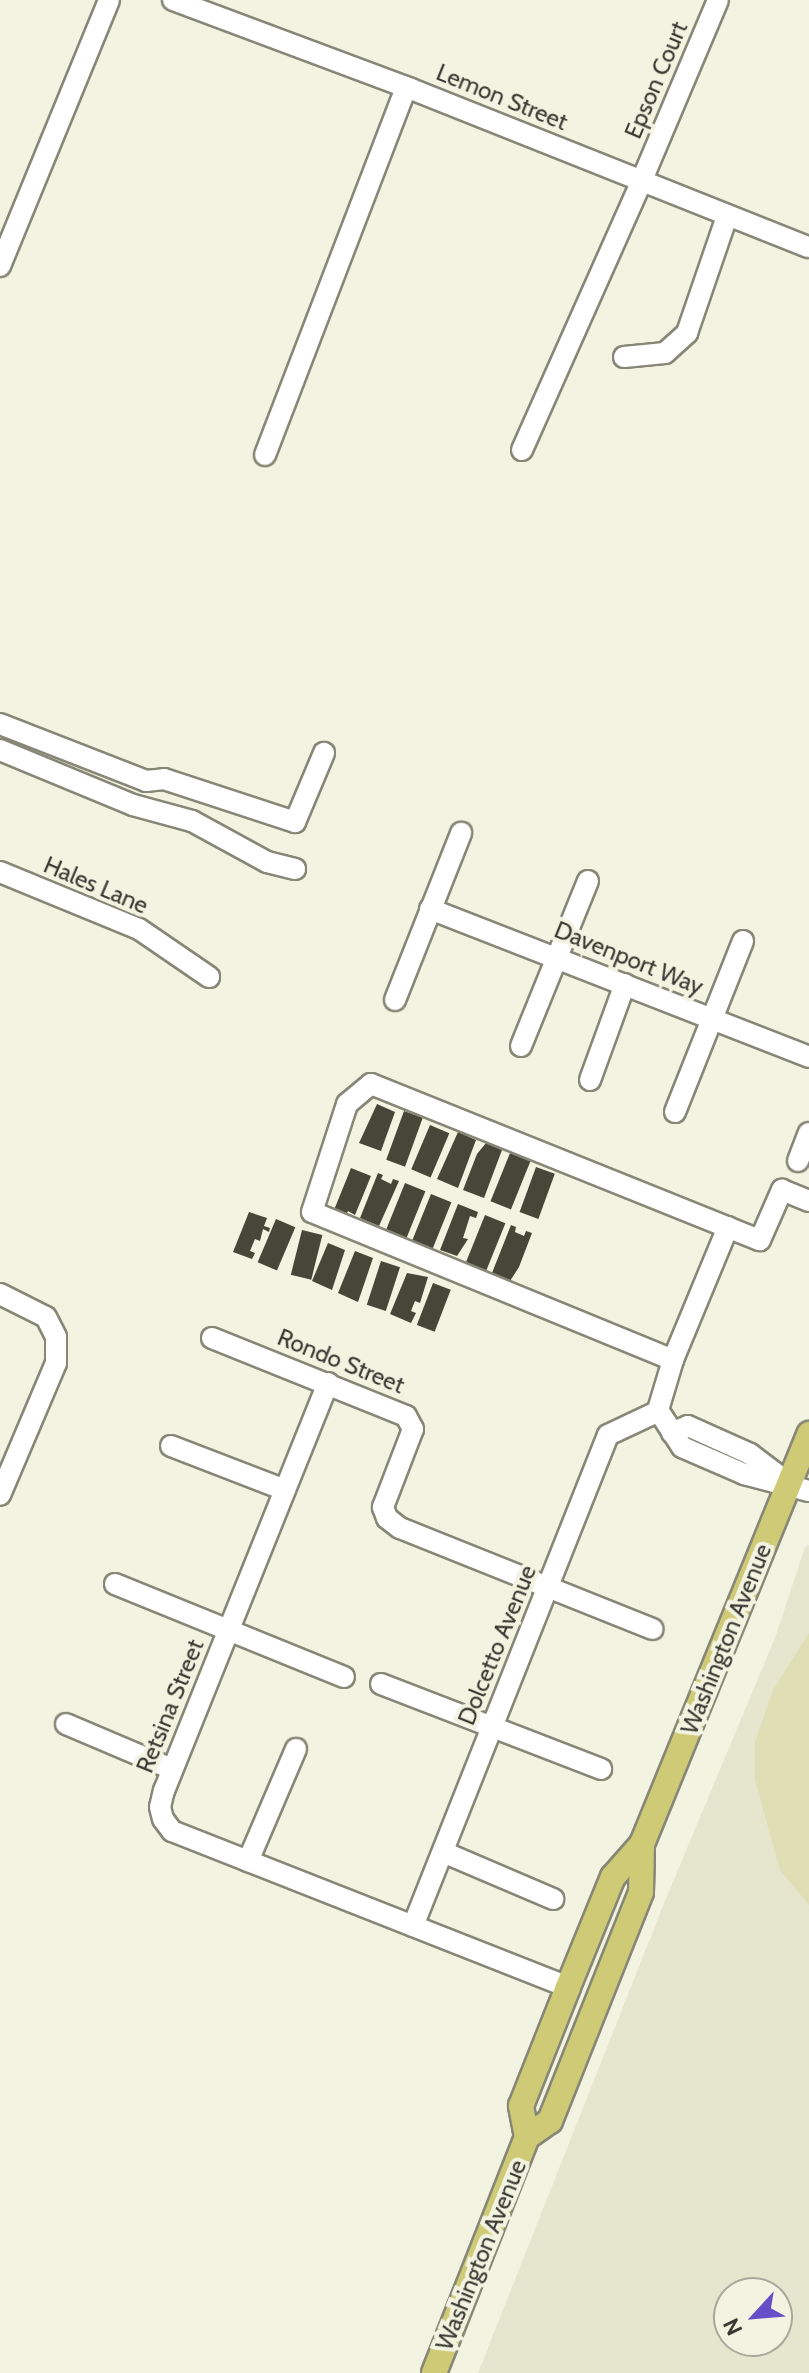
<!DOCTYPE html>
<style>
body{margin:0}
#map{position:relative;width:809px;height:2373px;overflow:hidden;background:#f3f3e1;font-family:Cabin,sans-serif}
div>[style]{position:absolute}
.built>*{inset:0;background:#e6e5ce}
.green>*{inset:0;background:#dfdeb5}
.building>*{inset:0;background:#474739;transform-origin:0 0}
.roads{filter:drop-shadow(2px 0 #878777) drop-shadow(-2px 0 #878777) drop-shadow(0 2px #878777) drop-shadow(0 -2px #878777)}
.minor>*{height:20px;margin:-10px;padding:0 10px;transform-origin:10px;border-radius:10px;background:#fff}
.major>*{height:24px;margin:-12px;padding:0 12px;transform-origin:12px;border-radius:12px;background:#cfca75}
span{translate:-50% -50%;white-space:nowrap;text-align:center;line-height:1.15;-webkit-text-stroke:8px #f3f3e1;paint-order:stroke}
.street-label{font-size:24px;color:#393933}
.north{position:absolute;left:713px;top:2277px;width:80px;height:80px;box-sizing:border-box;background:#f3f3e1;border:2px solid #a9a99b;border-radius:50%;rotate:244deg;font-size:22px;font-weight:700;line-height:32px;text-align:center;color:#393933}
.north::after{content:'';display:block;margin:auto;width:28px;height:36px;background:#644fc8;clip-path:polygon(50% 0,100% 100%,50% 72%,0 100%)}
</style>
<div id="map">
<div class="built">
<div style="clip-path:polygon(evenodd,809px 1545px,809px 2373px,478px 2373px,665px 1901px,775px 1638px,805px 1547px,809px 1545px,729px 2293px,777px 2293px,777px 2341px,729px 2341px,729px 2293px)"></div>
</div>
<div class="green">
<div style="clip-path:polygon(809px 1633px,809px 1905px,780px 1870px,755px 1780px,755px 1742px,773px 1690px)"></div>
</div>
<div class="building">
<div style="clip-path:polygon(377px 1104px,395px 1112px,381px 1151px,359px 1143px)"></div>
<div style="left:404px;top:1111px;width:20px;height:52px;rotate:20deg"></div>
<div style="left:430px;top:1125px;width:21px;height:48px;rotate:23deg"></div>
<div style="clip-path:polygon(458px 1132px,476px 1140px,458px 1188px,437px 1179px)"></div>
<div style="clip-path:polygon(486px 1143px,502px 1150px,484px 1198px,463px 1190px,477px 1154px)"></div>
<div style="left:510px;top:1153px;width:22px;height:52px;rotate:22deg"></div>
<div style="left:536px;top:1167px;width:20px;height:48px;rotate:20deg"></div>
<div style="clip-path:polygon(351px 1168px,371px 1176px,355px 1215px,348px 1211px,346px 1215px,334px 1210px)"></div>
<div style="clip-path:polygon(378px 1173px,383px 1175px,381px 1179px,391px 1184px,393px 1179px,399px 1181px,379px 1226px,360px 1218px)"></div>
<div style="left:405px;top:1183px;width:22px;height:52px;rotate:22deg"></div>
<div style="left:431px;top:1194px;width:22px;height:52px;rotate:22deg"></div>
<div style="clip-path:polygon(458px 1204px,478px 1212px,476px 1218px,470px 1216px,463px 1238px,468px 1239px,457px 1256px,440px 1250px)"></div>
<div style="clip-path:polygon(249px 1212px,267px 1218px,264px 1226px,270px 1228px,269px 1232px,263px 1229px,260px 1241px,255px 1239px,250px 1251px,255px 1253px,252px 1259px,233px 1252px)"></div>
<div style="left:485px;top:1215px;width:22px;height:53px;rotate:22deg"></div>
<div style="left:276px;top:1219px;width:21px;height:47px;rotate:23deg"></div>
<div style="clip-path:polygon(511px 1225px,516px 1227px,515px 1232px,524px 1236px,526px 1231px,532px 1233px,519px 1267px,510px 1281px,492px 1273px)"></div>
<div style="left:302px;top:1230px;width:21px;height:46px;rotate:14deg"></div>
<div style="clip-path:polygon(328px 1243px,345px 1250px,332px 1290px,312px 1281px)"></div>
<div style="clip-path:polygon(355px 1251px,373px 1258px,358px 1302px,338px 1293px)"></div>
<div style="left:381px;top:1261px;width:20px;height:46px;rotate:18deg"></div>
<div style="clip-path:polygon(407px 1273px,428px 1277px,420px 1303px,415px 1301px,411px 1311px,416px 1313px,411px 1323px,390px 1314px)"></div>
<div style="left:433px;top:1283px;width:19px;height:45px;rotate:21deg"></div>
</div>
<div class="roads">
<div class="minor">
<div style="left:173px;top:0;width:254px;rotate:20.5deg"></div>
<div style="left:411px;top:89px;width:428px;rotate:21.7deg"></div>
<div style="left:0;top:266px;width:287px;rotate:-67.7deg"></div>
<div style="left:624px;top:357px;width:41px;rotate:-5.6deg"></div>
<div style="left:665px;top:353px;width:30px;rotate:-42deg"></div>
<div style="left:687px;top:333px;width:124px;rotate:-71.1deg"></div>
<div style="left:522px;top:450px;width:295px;rotate:-66deg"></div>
<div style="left:642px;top:180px;width:195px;rotate:-67.1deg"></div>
<div style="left:265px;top:455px;width:394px;rotate:-69deg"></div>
<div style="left:0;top:724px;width:157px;rotate:21.3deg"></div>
<div style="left:146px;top:781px;width:18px;rotate:-6deg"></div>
<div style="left:164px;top:779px;width:138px;rotate:18.2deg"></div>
<div style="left:295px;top:822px;width:75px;rotate:-67.2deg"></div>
<div style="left:0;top:750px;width:144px;rotate:22.5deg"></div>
<div style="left:133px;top:805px;width:61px;rotate:15.2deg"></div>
<div style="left:192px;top:821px;width:85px;rotate:28.7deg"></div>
<div style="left:267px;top:862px;width:29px;rotate:14deg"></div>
<div style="left:0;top:872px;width:150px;rotate:22.3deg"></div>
<div style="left:139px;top:929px;width:85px;rotate:34.4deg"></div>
<div style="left:430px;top:909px;width:407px;rotate:21.3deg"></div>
<div style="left:395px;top:1000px;width:180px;rotate:-68.4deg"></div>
<div style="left:521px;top:1046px;width:178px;rotate:-67.9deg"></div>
<div style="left:590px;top:1080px;width:102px;rotate:-70deg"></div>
<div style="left:675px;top:1112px;width:184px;rotate:-68.3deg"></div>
<div style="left:798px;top:1161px;width:30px;rotate:-69deg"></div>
<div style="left:728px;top:1227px;width:144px;rotate:112.5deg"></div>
<div style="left:673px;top:1360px;width:52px;rotate:106.7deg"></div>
<div style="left:658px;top:1410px;width:44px;rotate:57deg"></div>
<div style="left:682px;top:1447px;width:68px;rotate:23.5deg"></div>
<div style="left:744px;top:1474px;width:67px;rotate:14.7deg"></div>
<div style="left:0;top:1294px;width:51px;rotate:26.6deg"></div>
<div style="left:46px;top:1317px;width:22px;rotate:63deg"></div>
<div style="left:56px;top:1337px;width:26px;rotate:90deg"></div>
<div style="left:56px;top:1363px;width:143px;rotate:113deg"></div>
<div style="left:212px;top:1338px;width:209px;rotate:21.9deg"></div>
<div style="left:406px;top:1416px;width:15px;rotate:62deg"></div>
<div style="left:413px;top:1429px;width:84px;rotate:111deg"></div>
<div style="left:383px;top:1507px;width:12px;rotate:70deg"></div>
<div style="left:387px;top:1518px;width:16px;rotate:38deg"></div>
<div style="left:400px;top:1528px;width:272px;rotate:21.8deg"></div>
<div style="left:673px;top:1360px;width:390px;rotate:-157.7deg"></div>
<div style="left:312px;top:1212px;width:114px;rotate:-72deg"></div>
<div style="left:347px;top:1104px;width:31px;rotate:-40deg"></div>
<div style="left:371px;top:1084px;width:419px;rotate:21.9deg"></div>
<div style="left:760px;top:1240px;width:55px;rotate:-66.3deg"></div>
<div style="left:782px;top:1190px;width:29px;rotate:22deg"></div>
<div style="left:328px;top:1383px;width:439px;rotate:111.9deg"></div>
<div style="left:164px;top:1790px;width:17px;rotate:103deg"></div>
<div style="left:160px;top:1807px;width:12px;rotate:76deg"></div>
<div style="left:163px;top:1819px;width:15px;rotate:53deg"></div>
<div style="left:172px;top:1831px;width:426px;rotate:21.5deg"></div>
<div style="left:672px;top:1433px;width:17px;rotate:-24deg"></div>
<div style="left:688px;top:1426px;width:68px;rotate:24.3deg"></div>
<div style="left:750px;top:1454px;width:41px;rotate:37.1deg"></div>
<div style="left:171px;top:1446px;width:122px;rotate:21.1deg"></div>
<div style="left:115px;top:1584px;width:247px;rotate:22.1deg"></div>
<div style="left:381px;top:1684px;width:236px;rotate:21.1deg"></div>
<div style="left:66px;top:1724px;width:115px;rotate:23deg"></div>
<div style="left:443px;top:1852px;width:120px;rotate:23.1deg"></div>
<div style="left:248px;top:1861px;width:122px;rotate:-66.8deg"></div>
<div style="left:413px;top:1926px;width:528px;rotate:-68.34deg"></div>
<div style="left:608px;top:1435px;width:56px;rotate:-25.2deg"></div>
</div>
<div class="major">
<div style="left:527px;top:2137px;width:28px;rotate:-35deg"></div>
<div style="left:550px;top:2121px;width:246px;rotate:-68.3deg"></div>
<div style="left:641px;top:1892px;width:48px;rotate:-88.8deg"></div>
<div style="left:434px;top:2373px;width:254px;rotate:-68.5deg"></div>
<div style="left:527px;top:2137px;width:32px;rotate:-101deg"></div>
<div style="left:521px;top:2106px;width:128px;rotate:-68.4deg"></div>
<div style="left:568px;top:1987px;width:119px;rotate:-67.8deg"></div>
<div style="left:613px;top:1877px;width:44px;rotate:-48.7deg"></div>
<div style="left:642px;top:1844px;width:443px;rotate:-67.8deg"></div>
</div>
</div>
<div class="street-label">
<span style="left:656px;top:80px;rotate:-67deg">Epson Court</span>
<span style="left:502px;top:97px;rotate:22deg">Lemon Street</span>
<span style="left:96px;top:885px;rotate:23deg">Hales Lane</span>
<span style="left:629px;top:958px;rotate:22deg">Davenport Way</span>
<span style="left:341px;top:1361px;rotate:22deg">Rondo Street</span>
<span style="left:726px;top:1639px;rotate:-68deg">Washington Avenue</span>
<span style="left:497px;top:1645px;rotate:-68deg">Dolcetto Avenue</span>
<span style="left:170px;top:1706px;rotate:-68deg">Retsina Street</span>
<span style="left:481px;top:2255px;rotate:-68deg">Washington Avenue</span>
</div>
<div class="north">N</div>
</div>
